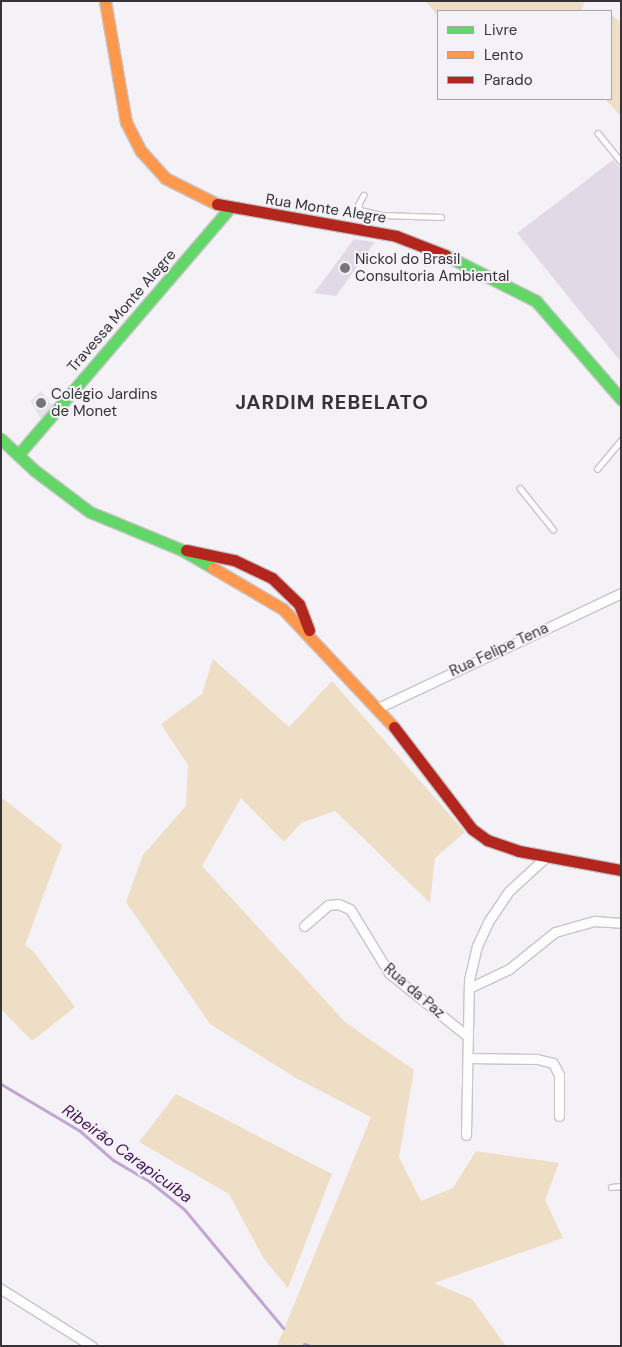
<!DOCTYPE html>
<meta charset="utf-8">
<style>
body{margin:0}
#map{position:relative;width:622px;height:1347px;overflow:hidden;background:#f5f2f7;font-family:"DM Sans",sans-serif}
div>[style]{position:absolute}
.built>*{inset:0;background:#e7e1ea}
.green>*{inset:0;background:#eddec5}
.stream>*{height:3px;margin:-1.5px;padding:0 1.5px;transform-origin:1.5px;border-radius:1.5px;background:#c0a6d2}
.building>*{inset:0;background:#e1dae6}
.roads{filter:drop-shadow(1px 0 #c7c5c8) drop-shadow(-1px 0 #c7c5c8) drop-shadow(0 1px #c7c5c8) drop-shadow(0 -1px #c7c5c8)}
.lane>*{height:4.5px;margin:-2.25px;padding:0 2.25px;transform-origin:2.25px;border-radius:2.25px;background:#fefdfe}
.street>*{height:9px;margin:-4.5px;padding:0 4.5px;transform-origin:4.5px;border-radius:4.5px;background:#fefdfe}
.fast>*{height:11px;margin:-5.5px;padding:0 5.5px;transform-origin:5.5px;border-radius:5.5px;background:#63d668}
.slow>*{height:11px;margin:-5.5px;padding:0 5.5px;transform-origin:5.5px;border-radius:5.5px;background:#ff974d}
.jam>*{height:11px;margin:-5.5px;padding:0 5.5px;transform-origin:5.5px;border-radius:5.5px;background:#b3261e}
.dots>*{width:14px;height:14px;translate:-50% -50%;box-sizing:border-box;border:2px solid #f5f1f8;border-radius:50%}
span{translate:-50% -50%;white-space:nowrap;text-align:center;line-height:1.15;-webkit-text-stroke:4px #f5f1f8;paint-order:stroke}
.street-label{font-size:15px;color:#353336}
.poi-label{font-size:15px;color:#353336}
.left{translate:0 -50%;text-align:left}
.water-label{font-size:16px;color:#400f59;font-style:italic}
.district-label{font-size:20px;color:#353336;font-weight:700;letter-spacing:1px}
.frame{position:absolute;inset:0;border:2px solid #353336;pointer-events:none}
.legend{position:absolute;left:437px;top:10px;width:175px;height:90px;box-sizing:border-box;background:#f5f1f8;border:1px solid #a8a5aa;margin:0;padding:6px 9px;list-style:none;font-size:15px;color:#353336}
.legend li{display:flex;align-items:center;gap:10px;height:25px}
.legend b{width:25px;border:1px solid #a8a5aa}
</style>
<div id="map">
<div class="built">
<div style="clip-path:polygon(41px 391px,53px 406px,41px 419px,30px 401px)"></div>
</div>
<div class="green">
<div style="clip-path:polygon(425px 1px,585px 1px,581px 11px,438px 11px,438px 16px)"></div>
<div style="clip-path:polygon(611px 15px,621px 22px,621px 116px,605px 99px,611px 99px)"></div>
<div style="clip-path:polygon(213px 659px,289px 727px,332px 681px,465px 832px,435px 858px,430px 903px,335px 811px,301px 823px,284px 842px,241px 798px,202px 866px,345px 1022px,414px 1070px,399px 1157px,421px 1201px,453px 1188px,476px 1151px,559px 1163px,545px 1200px,563px 1238px,434px 1283px,472px 1299px,506px 1346px,277px 1346px,371px 1117px,296px 1078px,210px 1024px,126px 902px,143px 855px,186px 806px,188px 765px,161px 724px,202px 694px)"></div>
<div style="clip-path:polygon(1px 797px,62px 845px,25px 945px,33px 951px,75px 1007px,32px 1041px,1px 1009px)"></div>
<div style="clip-path:polygon(176px 1094px,332px 1174px,288px 1288px,264px 1259px,229px 1194px,139px 1142px)"></div>
</div>
<div class="stream">
<div style="left:1px;top:1084px;width:92px;rotate:30.7deg"></div>
<div style="left:80px;top:1131px;width:44px;rotate:41.3deg"></div>
<div style="left:113px;top:1160px;width:42px;rotate:30.3deg"></div>
<div style="left:149px;top:1181px;width:45px;rotate:38.7deg"></div>
<div style="left:184px;top:1209px;width:155px;rotate:50.2deg"></div>
<div style="left:304px;top:1344px;width:7px;rotate:16deg"></div>
</div>
<div class="building">
<div style="clip-path:polygon(613px 160px,621px 169px,621px 362px,517px 233px)"></div>
<div style="clip-path:polygon(354px 239px,375px 242px,336px 296px,314px 293px)"></div>
</div>
<div class="roads">
<div class="lane">
<div style="left:598px;top:133px;width:36px;rotate:51deg"></div>
<div style="left:364px;top:195px;width:10px;rotate:119deg"></div>
<div style="left:359px;top:204px;width:6px;rotate:81deg"></div>
<div style="left:360px;top:210px;width:23px;rotate:13deg"></div>
<div style="left:382px;top:215px;width:59px;rotate:1.9deg"></div>
<div style="left:597px;top:469px;width:38px;rotate:-50deg"></div>
<div style="left:520px;top:488px;width:53px;rotate:51.2deg"></div>
<div style="left:611px;top:1187px;width:10px;rotate:-6deg"></div>
</div>
<div class="street">
<div style="left:378px;top:708px;width:269px;rotate:-25.3deg"></div>
<div style="left:304px;top:926px;width:32px;rotate:-41deg"></div>
<div style="left:328px;top:905px;width:10px;rotate:-6deg"></div>
<div style="left:338px;top:904px;width:13px;rotate:23deg"></div>
<div style="left:350px;top:909px;width:75px;rotate:58.6deg"></div>
<div style="left:389px;top:973px;width:100px;rotate:38.9deg"></div>
<div style="left:469px;top:988px;width:44px;rotate:-25.4deg"></div>
<div style="left:509px;top:969px;width:59px;rotate:-38.8deg"></div>
<div style="left:555px;top:932px;width:41px;rotate:-15.8deg"></div>
<div style="left:594px;top:921px;width:27px;rotate:4deg"></div>
<div style="left:468px;top:1058px;width:69px;rotate:0.8deg"></div>
<div style="left:537px;top:1059px;width:16px;rotate:14deg"></div>
<div style="left:553px;top:1063px;width:13px;rotate:63deg"></div>
<div style="left:559px;top:1075px;width:41px;rotate:90deg"></div>
<div style="left:466px;top:1135px;width:155px;rotate:-88.9deg"></div>
<div style="left:469px;top:980px;width:35px;rotate:-77deg"></div>
<div style="left:477px;top:946px;width:26px;rotate:-65deg"></div>
<div style="left:488px;top:922px;width:37px;rotate:-56deg"></div>
<div style="left:509px;top:891px;width:52px;rotate:-42.6deg"></div>
<div style="left:1px;top:1289px;width:107px;rotate:32.1deg"></div>
</div>
<div class="fast">
<div style="left:445px;top:255px;width:102px;rotate:26.8deg"></div>
<div style="left:536px;top:301px;width:130px;rotate:49.1deg"></div>
<div style="left:1px;top:439px;width:45px;rotate:43.2deg"></div>
<div style="left:34px;top:470px;width:70px;rotate:36.9deg"></div>
<div style="left:90px;top:512px;width:100px;rotate:22.4deg"></div>
<div style="left:182px;top:550px;width:36px;rotate:30deg"></div>
<div style="left:18px;top:455px;width:326px;rotate:-49.4deg"></div>
</div>
<div class="slow">
<div style="left:105px;top:1px;width:123px;rotate:80.2deg"></div>
<div style="left:126px;top:122px;width:33px;rotate:63deg"></div>
<div style="left:141px;top:151px;width:36px;rotate:48deg"></div>
<div style="left:165px;top:178px;width:58px;rotate:26.6deg"></div>
<div style="left:213px;top:568px;width:81px;rotate:30.4deg"></div>
<div style="left:283px;top:609px;width:162px;rotate:46.8deg"></div>
</div>
<div class="jam">
<div style="left:217px;top:204px;width:182px;rotate:10.1deg"></div>
<div style="left:396px;top:236px;width:53px;rotate:21.2deg"></div>
<div style="left:186px;top:550px;width:49px;rotate:11.8deg"></div>
<div style="left:234px;top:560px;width:42px;rotate:25.3deg"></div>
<div style="left:272px;top:578px;width:37px;rotate:44deg"></div>
<div style="left:299px;top:604px;width:28px;rotate:69deg"></div>
<div style="left:394px;top:727px;width:128px;rotate:52.6deg"></div>
<div style="left:472px;top:829px;width:19px;rotate:36deg"></div>
<div style="left:487px;top:840px;width:34px;rotate:19deg"></div>
<div style="left:519px;top:851px;width:104px;rotate:10.6deg"></div>
</div>
</div>
<div class="dots">
<div style="left:345px;top:268px;background:#78767a"></div>
<div style="left:41px;top:403px;background:#78767a"></div>
</div>
<div class="street-label">
<span style="left:326px;top:209px;rotate:9deg">Rua Monte Alegre</span>
<span style="left:122px;top:311px;rotate:-49deg">Travessa Monte Alegre</span>
<span style="left:499px;top:650px;rotate:-25deg">Rua Felipe Tena</span>
<span style="left:414px;top:991px;rotate:41deg">Rua da Paz</span>
</div>
<div class="poi-label">
<span class="left" style="left:355px;top:268px">Nickol do Brasil<br>Consultoria Ambiental</span>
<span class="left" style="left:51px;top:403px">Colégio Jardins<br>de Monet</span>
</div>
<div class="water-label">
<span style="left:127px;top:1154px;rotate:36deg">Ribeirão Carapicuíba</span>
</div>
<div class="district-label">
<span style="left:332px;top:402px">JARDIM REBELATO</span>
</div>
<div class="frame"></div>
<ul class="legend">
<li><b style="height:6px;background:#63d668"></b>Livre</li>
<li><b style="height:6px;background:#ff974d"></b>Lento</li>
<li><b style="height:6px;background:#b3261e"></b>Parado</li>
</ul>
</div>
